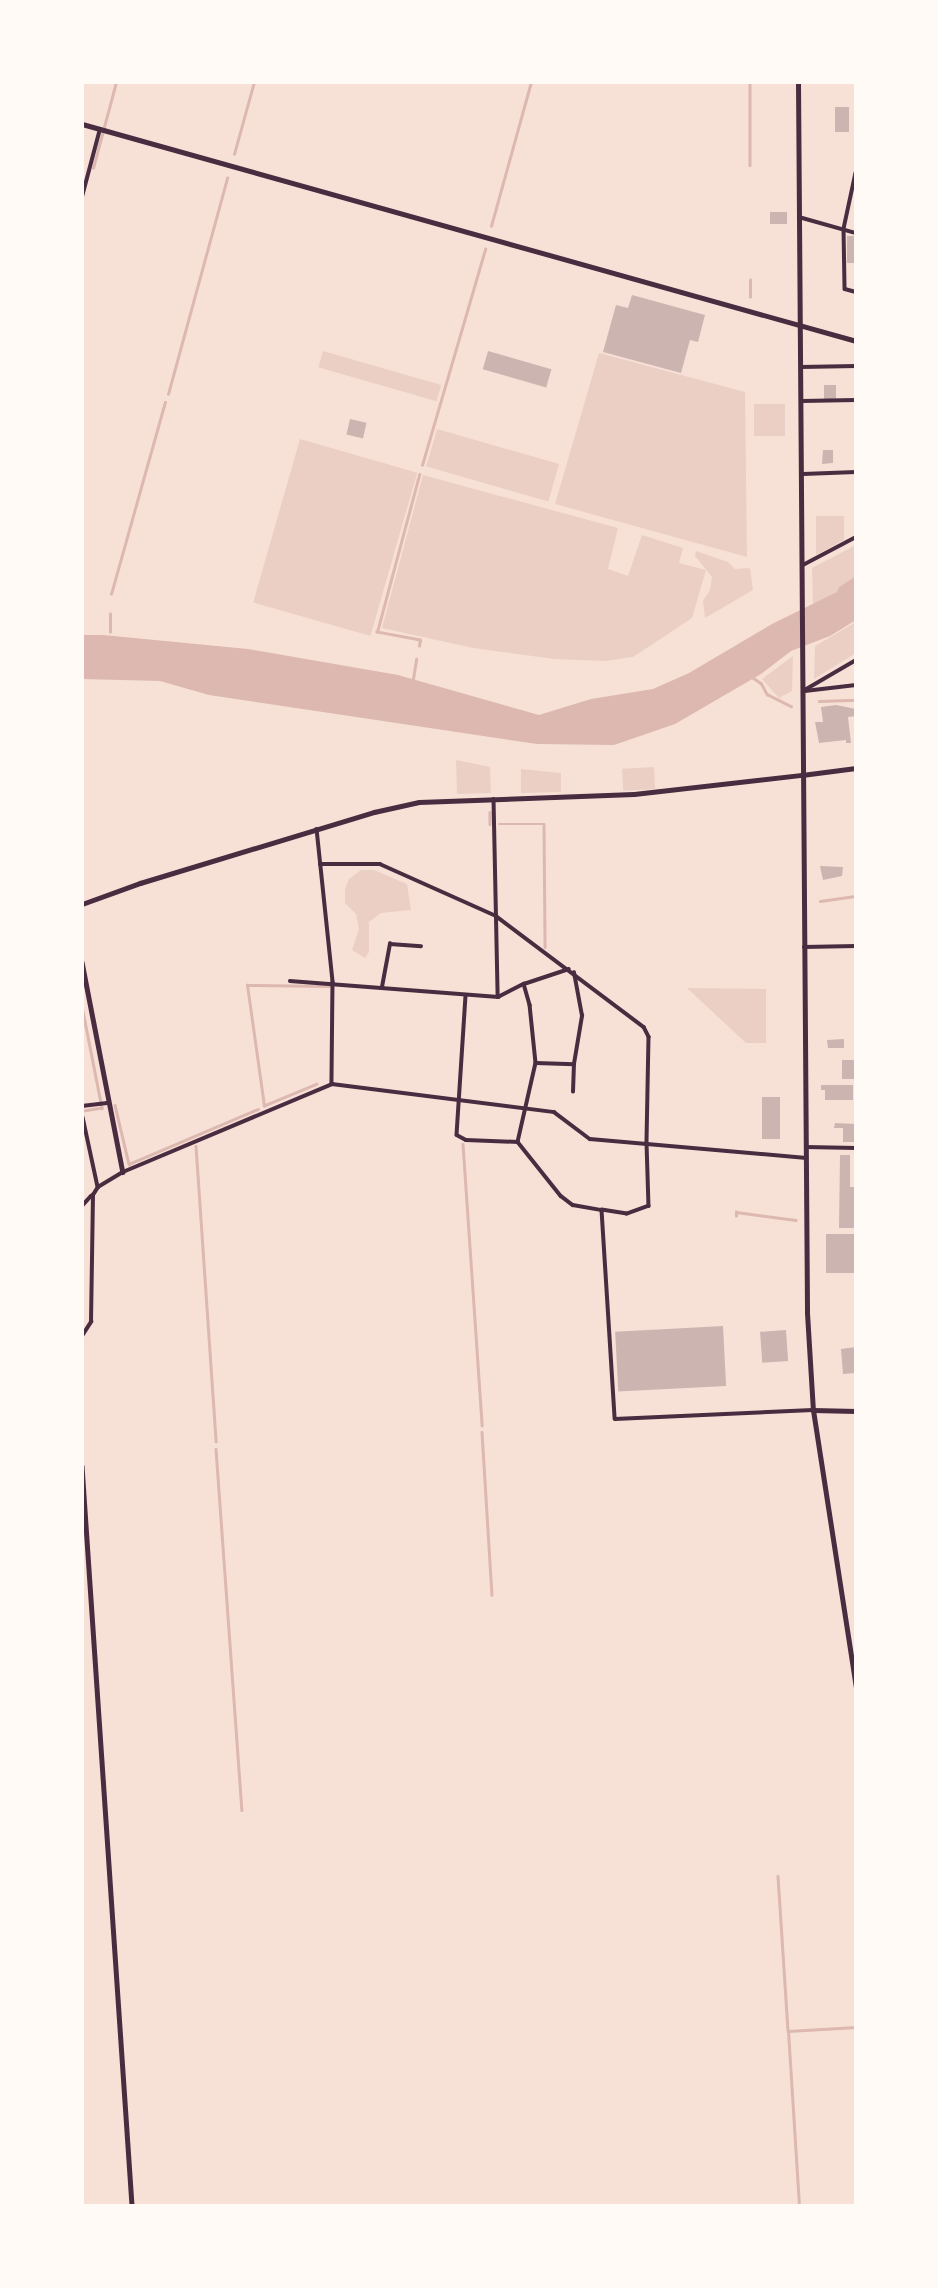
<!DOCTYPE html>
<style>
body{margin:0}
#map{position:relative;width:938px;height:2288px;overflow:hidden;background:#f7e1d7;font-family:Raleway,sans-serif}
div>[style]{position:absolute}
.green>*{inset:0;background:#ebcfc5;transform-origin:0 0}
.water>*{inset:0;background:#dcb8b0}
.stream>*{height:2.5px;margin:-1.25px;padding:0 1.25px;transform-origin:1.25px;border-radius:1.25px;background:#dcb8b0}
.building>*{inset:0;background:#ccb4b1;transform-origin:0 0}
.minor>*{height:3.5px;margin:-1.75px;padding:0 1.75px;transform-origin:1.75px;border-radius:1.75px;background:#4a2c40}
.tertiary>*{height:4.5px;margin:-2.25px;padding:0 2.25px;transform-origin:2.25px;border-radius:2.25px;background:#4a2c40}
.secondary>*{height:5px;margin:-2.5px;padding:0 2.5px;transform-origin:2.5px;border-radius:2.5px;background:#4a2c40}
.primary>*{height:5px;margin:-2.5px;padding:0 2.5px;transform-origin:2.5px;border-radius:2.5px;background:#4a2c40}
span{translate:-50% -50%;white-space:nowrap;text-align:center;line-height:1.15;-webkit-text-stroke:5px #fffaf5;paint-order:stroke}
.frame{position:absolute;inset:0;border:84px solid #fffaf5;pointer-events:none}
</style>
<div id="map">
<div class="green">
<div style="left:323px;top:351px;width:123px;height:17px;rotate:16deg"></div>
<div style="clip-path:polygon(599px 353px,745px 392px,747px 557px,555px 504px)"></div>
<div style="left:754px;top:404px;width:31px;height:32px"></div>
<div style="left:437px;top:429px;width:127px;height:39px;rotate:16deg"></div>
<div style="left:300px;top:439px;width:122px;height:170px;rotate:16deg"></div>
<div style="clip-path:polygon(423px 475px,618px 528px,608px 569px,628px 576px,642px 535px,683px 548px,679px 563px,706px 570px,692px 618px,633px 657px,605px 661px,554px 659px,473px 648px,382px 628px)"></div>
<div style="clip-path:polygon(816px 516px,844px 516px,844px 540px,816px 555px)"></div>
<div style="clip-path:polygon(856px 545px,856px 576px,839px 587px,837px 592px,813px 605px,812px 568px)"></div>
<div style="clip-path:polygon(696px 551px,728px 562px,735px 569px,750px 568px,753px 590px,705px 618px,703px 601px,710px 590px,712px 577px,695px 556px)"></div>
<div style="clip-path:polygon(856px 622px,856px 653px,814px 679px,815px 646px)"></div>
<div style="clip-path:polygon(793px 656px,792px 691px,779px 698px,762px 679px)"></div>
<div style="clip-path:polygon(456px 760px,490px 767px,491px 793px,457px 794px)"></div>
<div style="left:654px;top:767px;width:22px;height:32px;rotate:87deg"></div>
<div style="clip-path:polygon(521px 769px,561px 773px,561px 792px,521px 793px)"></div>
<div style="clip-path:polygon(361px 870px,374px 870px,407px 884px,411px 910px,381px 913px,369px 922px,369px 952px,365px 958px,352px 950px,359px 929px,356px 914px,345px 903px,345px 889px,349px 879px)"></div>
<div style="clip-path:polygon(687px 988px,766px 989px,766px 1043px,746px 1043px)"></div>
</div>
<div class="water">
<div style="clip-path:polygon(856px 576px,856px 620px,830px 636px,791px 651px,761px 674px,675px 724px,614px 745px,537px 744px,209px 695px,160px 681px,82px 679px,82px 635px,103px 635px,248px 649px,398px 675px,539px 715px,591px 699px,653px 689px,689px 673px,772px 624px,837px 592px,839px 587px)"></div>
</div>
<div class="stream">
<div style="left:750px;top:82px;width:83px;rotate:90deg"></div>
<div style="left:234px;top:154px;width:75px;rotate:-74.5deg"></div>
<div style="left:93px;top:168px;width:89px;rotate:-75deg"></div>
<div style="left:491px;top:226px;width:149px;rotate:-74.5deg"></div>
<div style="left:750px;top:297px;width:17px;rotate:-90deg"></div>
<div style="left:168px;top:394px;width:224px;rotate:-74.7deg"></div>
<div style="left:422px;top:465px;width:225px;rotate:-73.7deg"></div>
<div style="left:111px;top:594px;width:199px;rotate:-74.3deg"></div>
<div style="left:110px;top:632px;width:18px;rotate:-90deg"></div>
<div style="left:419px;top:646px;width:6px;rotate:-81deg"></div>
<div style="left:420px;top:640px;width:44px;rotate:-169.5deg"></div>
<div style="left:377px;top:632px;width:163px;rotate:-75deg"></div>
<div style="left:752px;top:677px;width:11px;rotate:34deg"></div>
<div style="left:761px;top:683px;width:13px;rotate:61deg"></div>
<div style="left:767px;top:694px;width:27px;rotate:27deg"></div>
<div style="left:413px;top:679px;width:20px;rotate:-81deg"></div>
<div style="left:819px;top:701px;width:37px;rotate:-2deg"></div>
<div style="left:490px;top:812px;width:12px;rotate:90deg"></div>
<div style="left:499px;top:824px;width:45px"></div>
<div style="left:544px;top:824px;width:123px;rotate:89.5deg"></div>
<div style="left:820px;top:901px;width:35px;rotate:-8deg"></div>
<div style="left:82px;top:1006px;width:104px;rotate:78.9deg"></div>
<div style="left:102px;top:1108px;width:20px;rotate:171deg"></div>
<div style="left:317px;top:1084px;width:57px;rotate:157.5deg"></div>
<div style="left:264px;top:1106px;width:122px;rotate:-98deg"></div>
<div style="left:247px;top:985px;width:82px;rotate:0.7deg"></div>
<div style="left:115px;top:1105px;width:61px;rotate:76.7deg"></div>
<div style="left:129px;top:1164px;width:140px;rotate:-23.1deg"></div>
<div style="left:463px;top:1144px;width:282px;rotate:86.1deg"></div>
<div style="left:196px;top:1146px;width:296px;rotate:86.1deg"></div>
<div style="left:736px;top:1216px;width:4px;rotate:-90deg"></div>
<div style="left:736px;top:1212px;width:60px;rotate:7.7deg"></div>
<div style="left:482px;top:1432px;width:163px;rotate:86.5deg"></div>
<div style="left:216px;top:1449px;width:362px;rotate:85.9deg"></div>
<div style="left:778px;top:1876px;width:155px;rotate:86.3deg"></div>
<div style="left:799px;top:2206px;width:175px;rotate:-93.6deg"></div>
<div style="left:788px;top:2031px;width:68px;rotate:-3.4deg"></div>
</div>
<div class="building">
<div style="left:835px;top:107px;width:14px;height:25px"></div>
<div style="left:770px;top:212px;width:17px;height:12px"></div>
<div style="left:847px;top:236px;width:9px;height:27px"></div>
<div style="clip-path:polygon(632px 295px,705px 315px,698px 342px,690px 340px,681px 373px,603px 352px,616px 305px,628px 308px)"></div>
<div style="left:488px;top:351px;width:66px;height:19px;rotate:16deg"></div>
<div style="left:824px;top:385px;width:12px;height:14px"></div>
<div style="left:350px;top:419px;width:17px;height:16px;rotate:13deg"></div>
<div style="clip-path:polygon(823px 450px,833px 450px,833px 463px,822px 464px)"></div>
<div style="clip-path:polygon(836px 705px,856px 709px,856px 716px,848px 717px,851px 743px,846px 743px,846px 740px,819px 743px,815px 722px,823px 722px,821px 707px)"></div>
<div style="clip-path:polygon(820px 866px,843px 867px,842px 876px,823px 880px)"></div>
<div style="clip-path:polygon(844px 1039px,844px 1048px,828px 1048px,827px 1040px)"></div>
<div style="left:842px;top:1060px;width:14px;height:19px"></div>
<div style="clip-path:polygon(821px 1085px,853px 1085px,853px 1100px,825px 1100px,825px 1090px,821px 1090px)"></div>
<div style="left:762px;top:1097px;width:18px;height:42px"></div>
<div style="clip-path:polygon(835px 1123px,856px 1124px,856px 1142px,843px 1142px,843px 1128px,834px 1128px)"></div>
<div style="clip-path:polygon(840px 1155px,850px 1155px,850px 1187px,856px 1187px,856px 1228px,839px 1228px)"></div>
<div style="left:856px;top:1234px;width:39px;height:30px;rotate:90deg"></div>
<div style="left:723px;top:1326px;width:60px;height:108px;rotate:87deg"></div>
<div style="left:786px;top:1330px;width:31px;height:26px;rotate:86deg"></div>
<div style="clip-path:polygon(856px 1347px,856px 1373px,843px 1374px,841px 1349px)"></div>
</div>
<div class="minor">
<div style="left:856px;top:173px;width:57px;rotate:102.1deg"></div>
<div style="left:844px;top:229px;width:60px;rotate:89deg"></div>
<div style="left:845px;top:289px;width:11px;rotate:15deg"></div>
<div style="left:82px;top:197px;width:70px;rotate:-75.2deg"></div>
<div style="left:799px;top:217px;width:59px;rotate:15.7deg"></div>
<div style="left:801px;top:367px;width:55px;rotate:-1deg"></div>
<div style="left:802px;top:401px;width:54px;rotate:-1.1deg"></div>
<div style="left:803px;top:474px;width:53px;rotate:-2.2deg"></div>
<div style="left:803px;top:565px;width:60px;rotate:-27.8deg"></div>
<div style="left:803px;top:691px;width:61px;rotate:-30.3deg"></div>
<div style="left:805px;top:691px;width:51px;rotate:-6.7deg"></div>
<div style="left:494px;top:799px;width:198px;rotate:88.8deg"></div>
<div style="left:317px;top:829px;width:154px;rotate:84deg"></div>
<div style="left:333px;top:982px;width:102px;rotate:90.6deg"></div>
<div style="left:320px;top:864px;width:60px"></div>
<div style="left:380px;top:864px;width:127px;rotate:24.1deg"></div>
<div style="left:496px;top:916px;width:185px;rotate:36.9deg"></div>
<div style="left:644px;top:1027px;width:11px;rotate:63deg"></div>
<div style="left:649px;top:1037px;width:106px;rotate:91.1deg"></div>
<div style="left:647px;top:1143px;width:63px;rotate:88.2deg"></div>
<div style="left:649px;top:1206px;width:23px;rotate:160deg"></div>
<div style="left:627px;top:1214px;width:25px;rotate:-171deg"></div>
<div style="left:804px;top:947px;width:52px;rotate:-1.1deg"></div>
<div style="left:290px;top:981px;width:209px;rotate:4.4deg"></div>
<div style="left:498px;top:997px;width:29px;rotate:-27deg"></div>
<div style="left:524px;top:984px;width:22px;rotate:74deg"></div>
<div style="left:530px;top:1005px;width:58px;rotate:84.1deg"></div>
<div style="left:536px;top:1063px;width:81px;rotate:102.8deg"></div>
<div style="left:524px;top:984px;width:47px;rotate:-18.4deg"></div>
<div style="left:382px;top:987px;width:44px;rotate:-79.5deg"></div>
<div style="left:390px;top:944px;width:31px;rotate:4deg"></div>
<div style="left:466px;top:996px;width:139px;rotate:93.7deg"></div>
<div style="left:457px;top:1135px;width:10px;rotate:29deg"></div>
<div style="left:466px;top:1140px;width:52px;rotate:2.2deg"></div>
<div style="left:518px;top:1142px;width:69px;rotate:51.5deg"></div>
<div style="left:561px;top:1196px;width:15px;rotate:37deg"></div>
<div style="left:573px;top:1205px;width:29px;rotate:10deg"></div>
<div style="left:602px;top:1210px;width:209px;rotate:86.4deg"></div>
<div style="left:615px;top:1419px;width:198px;rotate:-2.6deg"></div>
<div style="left:536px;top:1063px;width:38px;rotate:2deg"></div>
<div style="left:574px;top:1064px;width:49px;rotate:-80.5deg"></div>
<div style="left:582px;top:1016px;width:44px;rotate:-100.5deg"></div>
<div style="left:573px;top:1092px;width:28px;rotate:-88deg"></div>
<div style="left:82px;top:1106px;width:25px;rotate:-7deg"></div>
<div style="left:83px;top:1117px;width:72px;rotate:77.9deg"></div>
<div style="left:806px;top:1147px;width:50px;rotate:1.1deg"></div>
<div style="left:82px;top:1206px;width:13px;rotate:-48deg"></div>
<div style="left:82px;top:1336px;width:17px;rotate:-57deg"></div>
<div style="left:91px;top:1322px;width:127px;rotate:-89.1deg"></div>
<div style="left:93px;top:1195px;width:9px;rotate:-58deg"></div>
<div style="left:98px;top:1187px;width:29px;rotate:-31deg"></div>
<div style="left:123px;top:1172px;width:227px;rotate:-22.8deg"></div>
<div style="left:332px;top:1084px;width:224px;rotate:7.2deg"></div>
<div style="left:554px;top:1112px;width:45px;rotate:36.9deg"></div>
<div style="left:590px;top:1139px;width:217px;rotate:5deg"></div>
</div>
<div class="tertiary">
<div style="left:802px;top:775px;width:54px;rotate:-7.4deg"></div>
<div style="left:82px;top:962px;width:214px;rotate:79deg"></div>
<div style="left:82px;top:1466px;width:742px;rotate:86.13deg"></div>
</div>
<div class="secondary">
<div style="left:82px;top:904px;width:62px;rotate:-19.9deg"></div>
<div style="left:140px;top:883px;width:245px;rotate:-16.9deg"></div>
<div style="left:374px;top:812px;width:46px;rotate:-12.5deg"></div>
<div style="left:419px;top:802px;width:215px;rotate:-2.1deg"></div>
<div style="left:634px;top:794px;width:169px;rotate:-6.5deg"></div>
<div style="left:813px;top:1410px;width:43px;rotate:1.3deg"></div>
</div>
<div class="primary">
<div style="left:798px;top:82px;width:1231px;rotate:89.58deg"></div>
<div style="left:807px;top:1313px;width:97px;rotate:86.5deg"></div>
<div style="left:813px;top:1410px;width:280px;rotate:81.2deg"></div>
<div style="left:82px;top:124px;width:804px;rotate:15.66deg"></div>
</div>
<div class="frame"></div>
</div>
